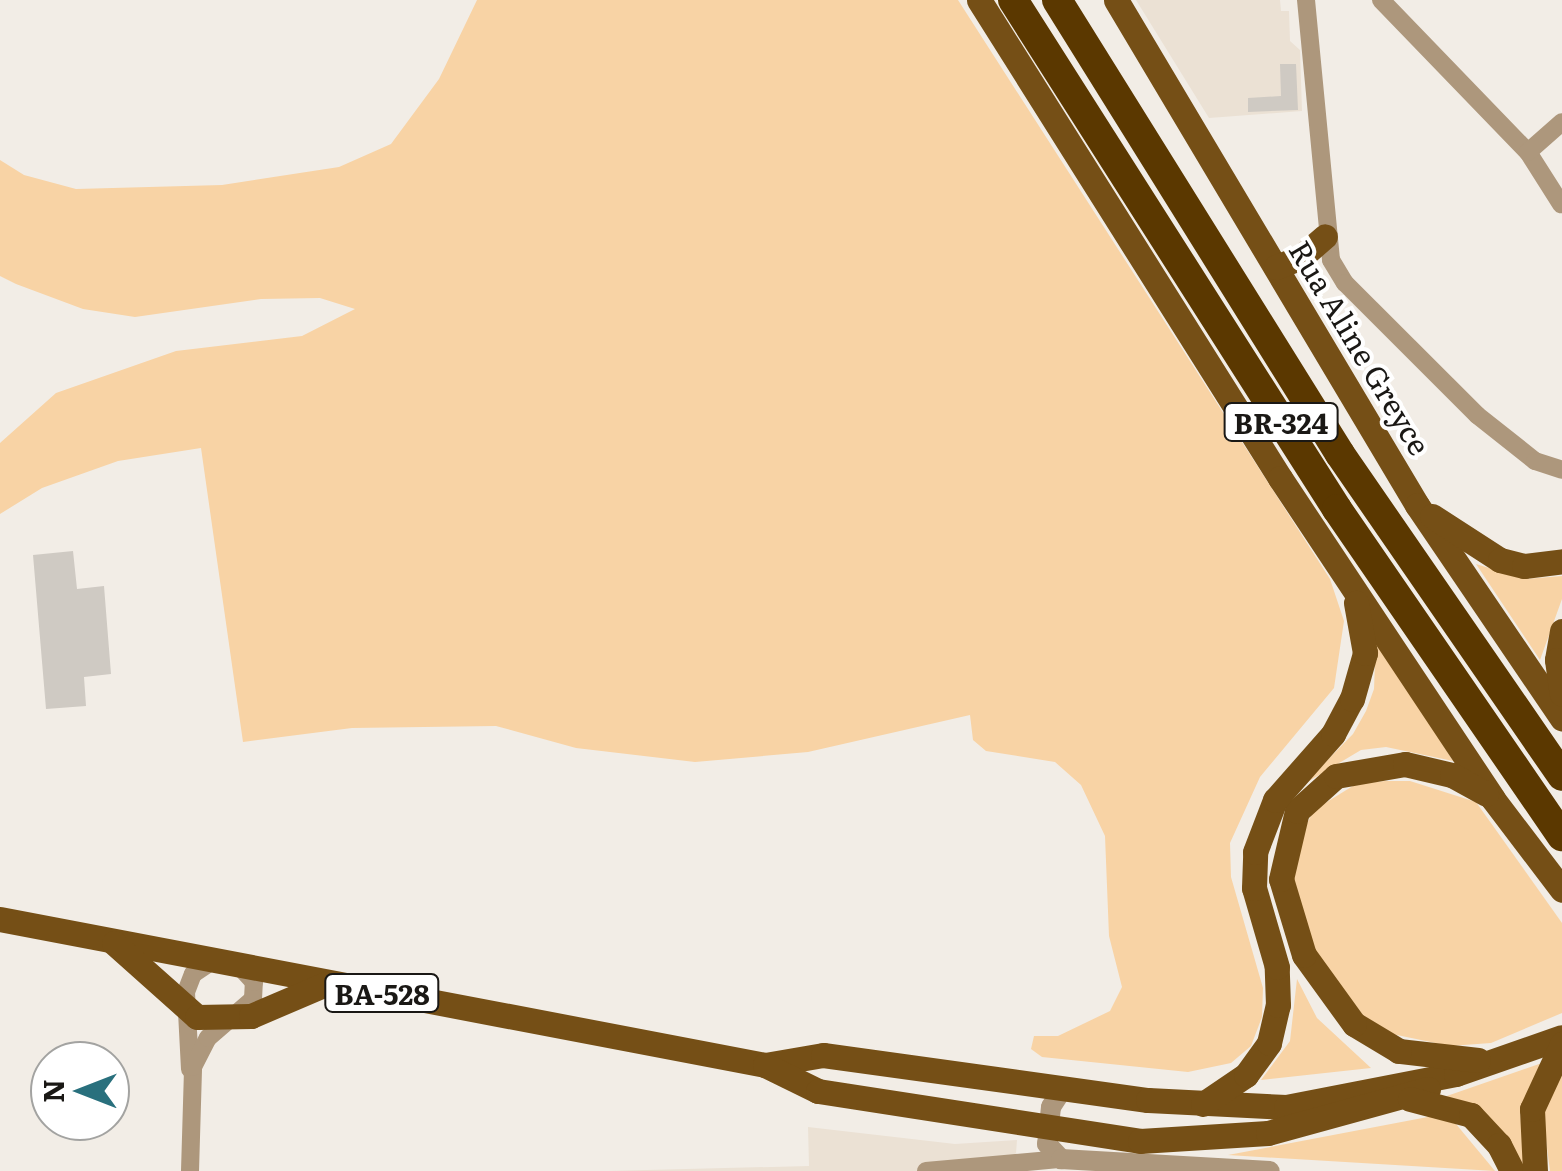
<!DOCTYPE html>
<style>
body{margin:0}
#map{position:relative;width:1562px;height:1171px;overflow:hidden;background:#f2ede6;font-family:Literata,serif}
div>[style]{position:absolute}
.built>*{inset:0;background:#ebe1d4}
.green>*{inset:0;background:#f8d3a5}
.building>*{inset:0;background:#cfcac3}
.minor>*{height:18px;margin:-9px;padding:0 9px;transform-origin:9px;border-radius:9px;background:#ad977c}
.tertiary>*{height:20px;margin:-10px;padding:0 10px;transform-origin:10px;border-radius:10px;background:#ad977c}
.primary>*{height:25px;margin:-12.5px;padding:0 12.5px;transform-origin:12.5px;border-radius:12.5px;background:#754f16}
.motorway>*{height:30px;margin:-15px;padding:0 15px;transform-origin:15px;border-radius:15px;background:#5b3800}
span{translate:-50% -50%;white-space:nowrap;text-align:center;line-height:1.15;-webkit-text-stroke:8px #fff;paint-order:stroke}
.shield-label span{padding:2px 8px;background:#fff;border:2px solid;border-radius:8px;-webkit-text-stroke-width:0}
.shield-label{font-size:28px;color:#1a1815;font-weight:700}
.street-label{font-size:30px;color:#1a1815}
.north{position:absolute;left:30px;top:1041px;width:100px;height:100px;box-sizing:border-box;background:#fff;border:2px solid #a3a3a1;border-radius:50%;rotate:270deg;font-size:28px;font-weight:700;line-height:40px;text-align:center;color:#1a1815}
.north::after{content:'';display:block;margin:auto;width:35px;height:45px;background:#29707d;clip-path:polygon(50% 0,100% 100%,50% 72%,0 100%)}
</style>
<div id="map">
<div class="built">
<div style="clip-path:polygon(1136px 0,1280px 0,1281px 11px,1289px 11px,1290px 41px,1300px 50px,1302px 111px,1209px 118px)"></div>
<div style="clip-path:polygon(808px 1127px,955px 1144px,1017px 1140px,1016px 1153px,1007px 1171px,608px 1171px,809px 1166px)"></div>
</div>
<div class="green">
<div style="clip-path:polygon(477px 0,958px 0,1330px 579px,1344px 621px,1334px 688px,1260px 777px,1230px 843px,1231px 877px,1263px 988px,1262px 1017px,1251px 1046px,1231px 1063px,1188px 1072px,1042px 1057px,1031px 1049px,1034px 1036px,1058px 1036px,1110px 1011px,1122px 987px,1109px 936px,1105px 836px,1081px 785px,1055px 762px,986px 751px,973px 740px,970px 715px,808px 752px,695px 762px,576px 748px,496px 726px,352px 728px,243px 742px,201px 448px,118px 461px,42px 488px,0 514px,0 443px,56px 393px,176px 351px,302px 336px,355px 309px,320px 298px,261px 299px,135px 317px,83px 309px,16px 284px,0 276px,0 160px,24px 175px,76px 189px,222px 185px,339px 167px,391px 144px,439px 79px)"></div>
<div style="clip-path:polygon(1476px 564px,1525px 579px,1562px 576px,1562px 599px,1540px 660px)"></div>
<div style="clip-path:polygon(1376px 636px,1453px 761px,1386px 747px,1361px 750px,1304px 784px,1353px 734px,1366px 711px,1374px 689px)"></div>
<div style="clip-path:polygon(1385px 781px,1410px 781px,1476px 802px,1562px 923px,1562px 1013px,1491px 1043px,1450px 1046px,1392px 1034px,1368px 1022px,1308px 942px,1292px 885px,1302px 833px,1314px 810px,1356px 784px)"></div>
<div style="clip-path:polygon(1297px 979px,1317px 1018px,1371px 1068px,1261px 1080px,1290px 1041px)"></div>
<div style="clip-path:polygon(1542px 1063px,1520px 1112px,1526px 1171px,1444px 1097px)"></div>
<div style="clip-path:polygon(1562px 1070px,1562px 1171px,1550px 1171px,1543px 1117px,1548px 1091px)"></div>
<div style="clip-path:polygon(1433px 1116px,1456px 1124px,1495px 1171px,1228px 1155px)"></div>
</div>
<div class="building">
<div style="clip-path:polygon(1280px 64px,1296px 64px,1298px 110px,1248px 112px,1248px 98px,1281px 96px)"></div>
<div style="clip-path:polygon(73px 551px,77px 589px,104px 586px,111px 674px,84px 677px,86px 706px,46px 709px,33px 555px)"></div>
</div>
<div class="minor">
<div style="left:1306px;top:0;width:261px;rotate:84.5deg"></div>
<div style="left:1331px;top:260px;width:27px;rotate:59deg"></div>
<div style="left:1345px;top:283px;width:187px;rotate:45deg"></div>
<div style="left:1477px;top:415px;width:74px;rotate:38.4deg"></div>
<div style="left:1535px;top:461px;width:28px;rotate:18deg"></div>
<div style="left:1381px;top:0;width:211px;rotate:46deg"></div>
<div style="left:1528px;top:152px;width:62px;rotate:57.6deg"></div>
<div style="left:1528px;top:152px;width:45px;rotate:-41.4deg"></div>
<div style="left:190px;top:1069px;width:77px;rotate:-93deg"></div>
<div style="left:186px;top:992px;width:19px;rotate:-69deg"></div>
<div style="left:193px;top:974px;width:22px;rotate:-34deg"></div>
<div style="left:190px;top:1171px;width:104px;rotate:-88.3deg"></div>
<div style="left:193px;top:1067px;width:33px;rotate:-63deg"></div>
<div style="left:208px;top:1038px;width:60px;rotate:-40.9deg"></div>
<div style="left:253px;top:999px;width:17px;rotate:-87deg"></div>
<div style="left:254px;top:982px;width:21px;rotate:-133deg"></div>
<div style="left:926px;top:1171px;width:136px;rotate:-5.1deg"></div>
</div>
<div class="tertiary">
<div style="left:1062px;top:1090px;width:20px;rotate:123deg"></div>
<div style="left:1051px;top:1107px;width:37px;rotate:96deg"></div>
<div style="left:1047px;top:1144px;width:21px;rotate:47deg"></div>
<div style="left:1061px;top:1159px;width:209px;rotate:3.3deg"></div>
</div>
<div class="primary">
<div style="left:979px;top:0;width:565px;rotate:57.8deg"></div>
<div style="left:1280px;top:478px;width:385px;rotate:56.4deg"></div>
<div style="left:1493px;top:799px;width:114px;rotate:52.8deg"></div>
<div style="left:1116px;top:0;width:588px;rotate:59.2deg"></div>
<div style="left:1417px;top:505px;width:258px;rotate:55.8deg"></div>
<div style="left:1276px;top:267px;width:26px;rotate:-21deg"></div>
<div style="left:1300px;top:258px;width:33px;rotate:-41deg"></div>
<div style="left:1432px;top:516px;width:81px;rotate:32.9deg"></div>
<div style="left:1500px;top:560px;width:25px;rotate:14deg"></div>
<div style="left:1524px;top:566px;width:38px;rotate:-7deg"></div>
<div style="left:1562px;top:631px;width:29px;rotate:100deg"></div>
<div style="left:1557px;top:660px;width:34px;rotate:82deg"></div>
<div style="left:0;top:919px;width:779px;rotate:10.8deg"></div>
<div style="left:765px;top:1065px;width:59px;rotate:-9.8deg"></div>
<div style="left:823px;top:1055px;width:328px;rotate:7.9deg"></div>
<div style="left:1148px;top:1100px;width:138px;rotate:2.9deg"></div>
<div style="left:1286px;top:1107px;width:173px;rotate:-11deg"></div>
<div style="left:1456px;top:1074px;width:112px;rotate:-19.2deg"></div>
<div style="left:114px;top:943px;width:111px;rotate:41.7deg"></div>
<div style="left:197px;top:1017px;width:54px;rotate:-1.1deg"></div>
<div style="left:251px;top:1016px;width:84px;rotate:-23.2deg"></div>
<div style="left:1478px;top:1060px;width:80px;rotate:-173.5deg"></div>
<div style="left:1399px;top:1051px;width:52px;rotate:-149deg"></div>
<div style="left:1354px;top:1024px;width:85px;rotate:-125.9deg"></div>
<div style="left:1304px;top:955px;width:79px;rotate:-106.8deg"></div>
<div style="left:1281px;top:879px;width:70px;rotate:-76.8deg"></div>
<div style="left:1297px;top:811px;width:52px;rotate:-41.9deg"></div>
<div style="left:1336px;top:776px;width:70px;rotate:-9.9deg"></div>
<div style="left:1405px;top:764px;width:48px;rotate:13.2deg"></div>
<div style="left:1452px;top:775px;width:39px;rotate:29deg"></div>
<div style="left:765px;top:1065px;width:59px;rotate:26.1deg"></div>
<div style="left:818px;top:1091px;width:326px;rotate:8.8deg"></div>
<div style="left:1140px;top:1141px;width:128px;rotate:-3.6deg"></div>
<div style="left:1268px;top:1133px;width:166px;rotate:-15.4deg"></div>
<div style="left:1410px;top:1099px;width:63px;rotate:14.7deg"></div>
<div style="left:1471px;top:1115px;width:41px;rotate:47deg"></div>
<div style="left:1499px;top:1145px;width:29px;rotate:63deg"></div>
<div style="left:1203px;top:1104px;width:52px;rotate:-34deg"></div>
<div style="left:1246px;top:1075px;width:39px;rotate:-54deg"></div>
<div style="left:1269px;top:1043px;width:39px;rotate:-77deg"></div>
<div style="left:1278px;top:1005px;width:38px;rotate:-92deg"></div>
<div style="left:1277px;top:967px;width:82px;rotate:-106.2deg"></div>
<div style="left:1254px;top:888px;width:36px;rotate:-88deg"></div>
<div style="left:1255px;top:852px;width:56px;rotate:-69deg"></div>
<div style="left:1275px;top:800px;width:88px;rotate:-48.7deg"></div>
<div style="left:1333px;top:734px;width:40px;rotate:-62deg"></div>
<div style="left:1352px;top:699px;width:48px;rotate:-74.2deg"></div>
<div style="left:1365px;top:653px;width:51px;rotate:-100.2deg"></div>
<div style="left:1535px;top:1171px;width:62px;rotate:-92.8deg"></div>
<div style="left:1532px;top:1109px;width:72px;rotate:-65.2deg"></div>
</div>
<div class="motorway">
<div style="left:1013px;top:0;width:603px;rotate:57.52deg"></div>
<div style="left:1337px;top:509px;width:397px;rotate:55.5deg"></div>
<div style="left:1057px;top:0;width:535px;rotate:58.06deg"></div>
<div style="left:1340px;top:454px;width:391px;rotate:55.4deg"></div>
</div>
<div class="shield-label">
<span style="left:1281px;top:422px">BR-324</span>
<span style="left:382px;top:993px">BA-528</span>
</div>
<div class="street-label">
<span style="left:1361px;top:347px;rotate:59deg">Rua Aline Greyce</span>
</div>
<div class="north">N</div>
</div>
